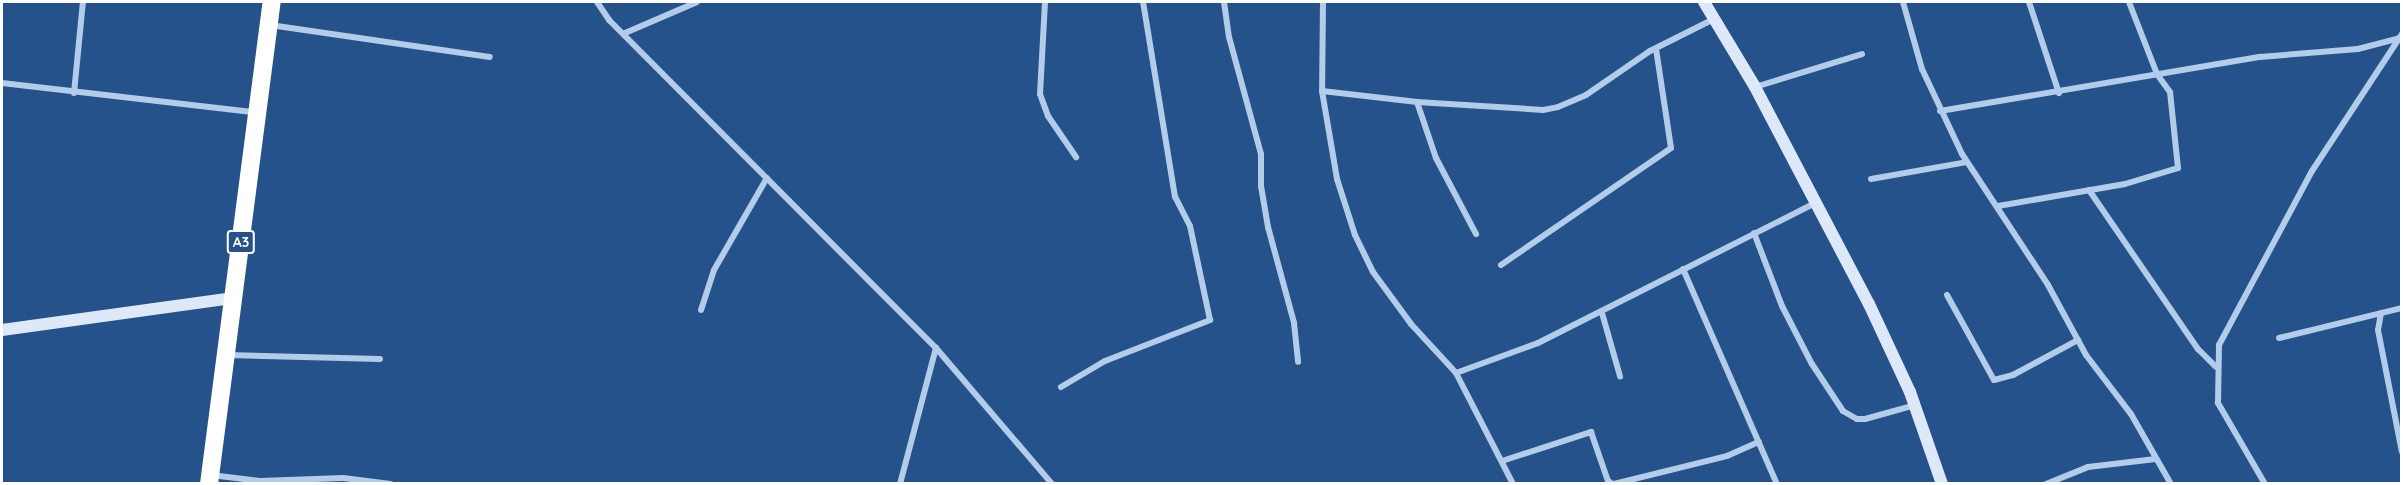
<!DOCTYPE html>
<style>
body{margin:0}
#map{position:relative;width:2403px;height:485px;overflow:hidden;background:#25528b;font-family:Quicksand,sans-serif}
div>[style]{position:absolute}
.street>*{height:6px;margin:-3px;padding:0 3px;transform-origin:3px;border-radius:3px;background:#b2ccea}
.secondary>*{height:12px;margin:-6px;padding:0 6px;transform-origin:6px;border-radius:6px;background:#dde9f8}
.highway>*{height:18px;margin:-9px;padding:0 9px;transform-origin:9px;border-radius:9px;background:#fff}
span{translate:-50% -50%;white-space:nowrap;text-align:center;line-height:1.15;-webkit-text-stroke:5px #25528b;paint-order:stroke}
.shield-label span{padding:2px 4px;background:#25528b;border:2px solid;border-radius:4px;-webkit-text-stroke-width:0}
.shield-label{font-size:14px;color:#fff;font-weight:700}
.frame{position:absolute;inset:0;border:3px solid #fff;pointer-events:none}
</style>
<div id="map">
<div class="street">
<div style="left:597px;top:2px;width:22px;rotate:56deg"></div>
<div style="left:609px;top:20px;width:463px;rotate:45.1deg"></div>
<div style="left:936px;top:348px;width:179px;rotate:49.5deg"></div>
<div style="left:1045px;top:2px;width:92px;rotate:93.1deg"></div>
<div style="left:1040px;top:94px;width:23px;rotate:70deg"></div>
<div style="left:1048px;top:116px;width:50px;rotate:55.7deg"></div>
<div style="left:1224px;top:2px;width:35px;rotate:82deg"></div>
<div style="left:1229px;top:37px;width:121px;rotate:74.7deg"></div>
<div style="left:1261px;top:154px;width:32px;rotate:90deg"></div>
<div style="left:1261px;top:186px;width:42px;rotate:80.3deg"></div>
<div style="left:1268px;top:227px;width:99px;rotate:74.8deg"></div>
<div style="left:1294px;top:323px;width:39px;rotate:84deg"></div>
<div style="left:1323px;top:2px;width:89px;rotate:90.6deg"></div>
<div style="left:1322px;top:91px;width:89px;rotate:80.3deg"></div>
<div style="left:1337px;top:179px;width:59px;rotate:72.2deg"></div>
<div style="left:1355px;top:235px;width:41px;rotate:64.1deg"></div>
<div style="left:1373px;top:272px;width:64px;rotate:53.8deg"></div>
<div style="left:1411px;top:324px;width:67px;rotate:47.4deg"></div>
<div style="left:1456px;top:373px;width:87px;rotate:-20.1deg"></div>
<div style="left:1538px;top:343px;width:310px;rotate:-26.8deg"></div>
<div style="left:1903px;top:2px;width:70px;rotate:74.2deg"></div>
<div style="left:1922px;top:69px;width:94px;rotate:64.8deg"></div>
<div style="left:1962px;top:154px;width:157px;rotate:56.7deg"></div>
<div style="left:2048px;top:285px;width:80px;rotate:61.5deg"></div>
<div style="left:2086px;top:355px;width:74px;rotate:52.7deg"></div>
<div style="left:2131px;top:414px;width:81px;rotate:60.3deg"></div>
<div style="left:2029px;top:2px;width:96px;rotate:71.8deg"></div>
<div style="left:270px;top:25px;width:222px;rotate:8.3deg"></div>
<div style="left:625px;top:33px;width:78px;rotate:-23.3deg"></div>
<div style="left:2px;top:83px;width:254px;rotate:6.6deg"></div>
<div style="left:1755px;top:87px;width:112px;rotate:-17.1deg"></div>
<div style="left:1322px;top:91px;width:96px;rotate:6.6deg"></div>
<div style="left:1417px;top:102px;width:59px;rotate:71.3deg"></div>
<div style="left:1436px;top:158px;width:86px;rotate:62.2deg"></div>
<div style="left:74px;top:93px;width:91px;rotate:-84.4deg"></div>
<div style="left:1417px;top:102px;width:126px;rotate:3.6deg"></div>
<div style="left:1543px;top:110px;width:15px;rotate:-11deg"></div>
<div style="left:1558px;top:107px;width:30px;rotate:-23deg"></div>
<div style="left:1586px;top:95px;width:78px;rotate:-34.5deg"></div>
<div style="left:1650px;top:51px;width:72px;rotate:-26.6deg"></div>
<div style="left:1940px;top:111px;width:325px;rotate:-9.6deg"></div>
<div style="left:2260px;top:57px;width:98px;rotate:-4.7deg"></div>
<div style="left:2358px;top:49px;width:43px;rotate:-14.7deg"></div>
<div style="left:1871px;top:179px;width:97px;rotate:-10deg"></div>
<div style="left:2089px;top:190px;width:193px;rotate:55.6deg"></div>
<div style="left:2198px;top:349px;width:25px;rotate:45deg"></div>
<div style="left:1998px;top:206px;width:129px;rotate:-9.8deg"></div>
<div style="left:2125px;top:184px;width:55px;rotate:-16.8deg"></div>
<div style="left:2178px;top:168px;width:76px;rotate:-96deg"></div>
<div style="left:2170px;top:92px;width:22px;rotate:-126deg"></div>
<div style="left:2157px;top:74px;width:77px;rotate:-111.3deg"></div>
<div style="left:1754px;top:233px;width:78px;rotate:69deg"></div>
<div style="left:1782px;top:306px;width:65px;rotate:62.7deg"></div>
<div style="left:1812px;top:364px;width:56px;rotate:56.6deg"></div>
<div style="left:1843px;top:411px;width:16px;rotate:30deg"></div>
<div style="left:1857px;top:419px;width:8px"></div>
<div style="left:1865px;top:419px;width:52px;rotate:-15.6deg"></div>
<div style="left:1501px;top:265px;width:206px;rotate:-34.5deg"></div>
<div style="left:1671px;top:148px;width:100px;rotate:-98.6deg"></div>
<div style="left:1683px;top:269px;width:235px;rotate:66.4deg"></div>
<div style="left:1947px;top:295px;width:97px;rotate:61.1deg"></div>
<div style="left:1994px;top:380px;width:20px;rotate:-15deg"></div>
<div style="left:2013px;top:375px;width:74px;rotate:-28.3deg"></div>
<div style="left:701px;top:310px;width:42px;rotate:-72deg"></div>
<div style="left:714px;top:270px;width:106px;rotate:-60.1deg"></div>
<div style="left:1602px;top:313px;width:66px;rotate:74.1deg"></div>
<div style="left:2381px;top:313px;width:17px;rotate:100deg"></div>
<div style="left:2378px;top:330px;width:124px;rotate:78.9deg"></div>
<div style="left:2279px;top:338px;width:127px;rotate:-13.7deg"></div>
<div style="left:227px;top:355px;width:153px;rotate:1.5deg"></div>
<div style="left:1456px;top:373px;width:125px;rotate:62.8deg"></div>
<div style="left:1061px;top:387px;width:51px;rotate:-30.6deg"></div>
<div style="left:1105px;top:361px;width:113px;rotate:-21.3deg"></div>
<div style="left:1210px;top:320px;width:96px;rotate:-102deg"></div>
<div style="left:1190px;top:226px;width:33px;rotate:-117deg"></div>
<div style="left:1175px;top:197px;width:198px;rotate:-99.3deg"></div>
<div style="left:1502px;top:461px;width:94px;rotate:-18deg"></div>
<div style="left:1591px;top:432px;width:52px;rotate:70.9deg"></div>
<div style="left:1608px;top:481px;width:6px;rotate:31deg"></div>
<div style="left:211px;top:475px;width:49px;rotate:7deg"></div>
<div style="left:260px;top:481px;width:83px;rotate:-2.1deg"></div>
<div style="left:343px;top:478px;width:48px;rotate:7.1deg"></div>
<div style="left:900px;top:484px;width:141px;rotate:-75.2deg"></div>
<div style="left:1614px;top:484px;width:116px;rotate:-13.9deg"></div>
<div style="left:1727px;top:456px;width:35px;rotate:-24deg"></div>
<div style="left:2046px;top:484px;width:45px;rotate:-22deg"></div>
<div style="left:2088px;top:467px;width:68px;rotate:-6.7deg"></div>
<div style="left:2265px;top:484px;width:94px;rotate:-120.1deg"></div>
<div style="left:2218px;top:403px;width:58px;rotate:-89deg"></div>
<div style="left:2219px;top:345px;width:197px;rotate:-61.9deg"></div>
<div style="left:2312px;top:171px;width:164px;rotate:-56.7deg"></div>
</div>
<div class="secondary">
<div style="left:1704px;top:2px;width:99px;rotate:59deg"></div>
<div style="left:1755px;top:87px;width:245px;rotate:62.3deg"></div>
<div style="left:1869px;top:304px;width:97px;rotate:65deg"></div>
<div style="left:1910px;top:392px;width:97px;rotate:70.8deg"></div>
<div style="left:2px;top:330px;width:234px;rotate:-7.9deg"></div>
</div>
<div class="highway">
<div style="left:209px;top:484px;width:486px;rotate:-82.6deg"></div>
</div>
<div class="shield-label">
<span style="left:241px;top:242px">A3</span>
</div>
<div class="frame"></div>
</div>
